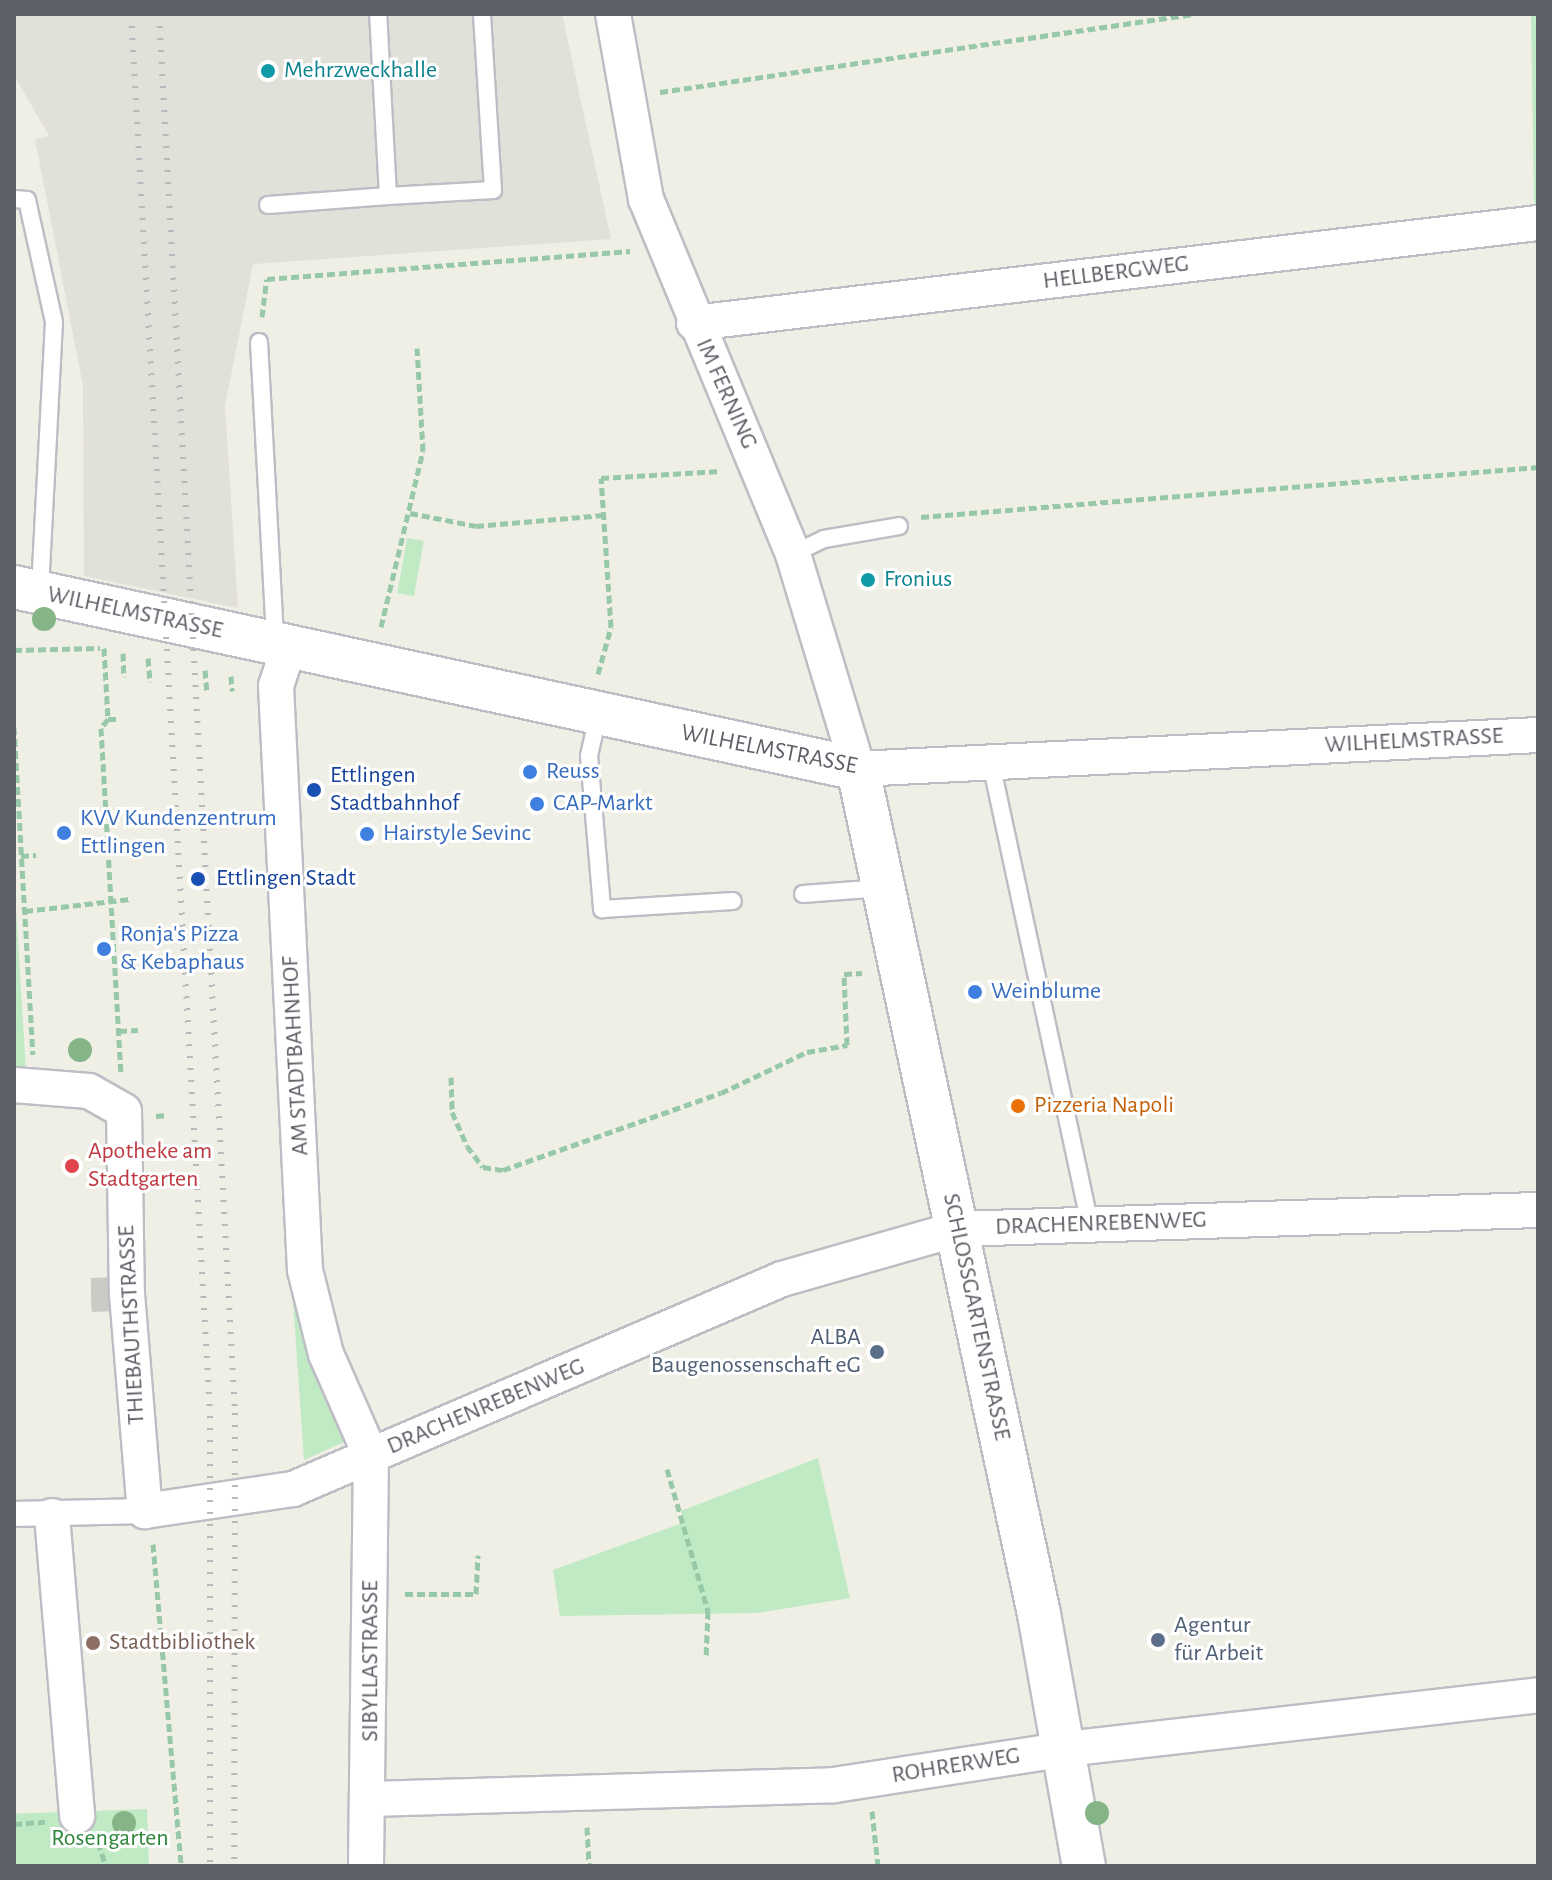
<!DOCTYPE html>
<meta charset="utf-8">
<style>
body{margin:0}
#map{position:relative;width:1552px;height:1880px;overflow:hidden;background:#f0efe5;font-family:"Alegreya Sans",sans-serif}
div>[style]{position:absolute}
.industrial>*{inset:0;background:#e1e0d9}
.green>*{inset:0;background:#c0eac3;transform-origin:0 0}
.minor-tunnel>*{height:34px;margin-top:-17px;transform-origin:0;background:repeating-linear-gradient(90deg,#cbcbc6 0 34px,transparent 0 51px)}
.path>*{height:5px;margin-top:-2.5px;transform-origin:0;background:repeating-linear-gradient(90deg,#97c9a9 0 8px,transparent 0 12px)}
.roads{filter:drop-shadow(2px 0 #bdbec5) drop-shadow(-2px 0 #bdbec5) drop-shadow(0 2px #bdbec5) drop-shadow(0 -2px #bdbec5)}
.service>*{height:16px;margin:-8px;padding:0 8px;transform-origin:8px;border-radius:8px;background:#fff}
.pedestrian>*{height:24px;margin:-12px;padding:0 12px;transform-origin:12px;border-radius:12px;background:#fff}
.minor>*{height:34px;margin:-17px;padding:0 17px;transform-origin:17px;border-radius:17px;background:#fff}
.tertiary>*{height:42px;margin:-21px;padding:0 21px;transform-origin:21px;border-radius:21px;background:#fff}
.rail>*{height:6px;margin-top:-3px;transform-origin:0;background:repeating-linear-gradient(90deg,#b8b9ba 0 2px,transparent 0 12px)}
.trees>*{width:24px;height:24px;margin:-12px;border-radius:50%;background:#85b587}
.dots>*{width:22px;height:22px;translate:-50% -50%;box-sizing:border-box;border:4px solid #fff;border-radius:50%}
span{translate:-50% -50%;white-space:nowrap;text-align:center;line-height:1.15;-webkit-text-stroke:6px #fff;paint-order:stroke}
.culture-label{font-size:24px;color:#0d838f}
.left{translate:0 -50%;text-align:left}
.street-label{font-size:24px;color:#5d6067}
.shop-label{font-size:24px;color:#366cbe}
.transit-label{font-size:24px;color:#164399}
.food-label{font-size:24px;color:#c56008}
.health-label{font-size:24px;color:#be3a42}
.service-label{font-size:24px;color:#4e5e75}
.right{translate:-100% -50%;text-align:right}
.education-label{font-size:24px;color:#785e54}
.park-label{font-size:24px;color:#2d853a}
.frame{position:absolute;inset:0;border:16px solid #5d6067;pointer-events:none}
</style>
<div id="map">
<div class="industrial">
<div style="clip-path:polygon(14px 14px,562px 14px,611px 239px,253px 264px,225px 406px,238px 608px,84px 576px,83px 386px,35px 139px,49px 136px,14px 75px)"></div>
</div>
<div class="green">
<div style="clip-path:polygon(1531px 14px,1538px 14px,1538px 238px,1534px 200px)"></div>
<div style="left:407px;top:538px;width:17px;height:56px;rotate:10deg"></div>
<div style="clip-path:polygon(14px 875px,26px 1072px,14px 1071px)"></div>
<div style="clip-path:polygon(293px 1301px,344px 1442px,304px 1460px)"></div>
<div style="clip-path:polygon(818px 1458px,850px 1598px,757px 1613px,560px 1616px,553px 1570px,685px 1522px,681px 1511px)"></div>
<div style="left:147px;top:1809px;width:57px;height:133px;rotate:88deg"></div>
</div>
<div class="minor-tunnel">
<div style="left:91px;top:1295px;width:36px;rotate:-2deg"></div>
</div>
<div class="path">
<div style="left:660px;top:92px;width:539px;rotate:-8.33deg"></div>
<div style="left:262px;top:317px;width:38px;rotate:-83deg"></div>
<div style="left:267px;top:279px;width:364px;rotate:-4.4deg"></div>
<div style="left:410px;top:513px;width:67px;rotate:11.1deg"></div>
<div style="left:476px;top:526px;width:128px;rotate:-4.9deg"></div>
<div style="left:921px;top:517px;width:619px;rotate:-4.63deg"></div>
<div style="left:381px;top:627px;width:181px;rotate:-76.6deg"></div>
<div style="left:423px;top:451px;width:103px;rotate:-93.3deg"></div>
<div style="left:104px;top:648px;width:71px;rotate:86.8deg"></div>
<div style="left:108px;top:719px;width:11px;rotate:128deg"></div>
<div style="left:101px;top:728px;width:344px;rotate:86.7deg"></div>
<div style="left:14px;top:650px;width:86px;rotate:-1.3deg"></div>
<div style="left:123px;top:653px;width:24px;rotate:88deg"></div>
<div style="left:148px;top:658px;width:24px;rotate:85deg"></div>
<div style="left:205px;top:670px;width:23px;rotate:85deg"></div>
<div style="left:598px;top:674px;width:49px;rotate:-74.5deg"></div>
<div style="left:611px;top:627px;width:149px;rotate:-93.8deg"></div>
<div style="left:601px;top:478px;width:120px;rotate:-3.3deg"></div>
<div style="left:231px;top:676px;width:15px;rotate:86deg"></div>
<div style="left:108px;top:719px;width:12px"></div>
<div style="left:14px;top:727px;width:328px;rotate:86.7deg"></div>
<div style="left:82px;top:853px;width:26px;rotate:-4deg"></div>
<div style="left:21px;top:856px;width:15px;rotate:-4deg"></div>
<div style="left:25px;top:911px;width:106px;rotate:-6.5deg"></div>
<div style="left:119px;top:1031px;width:19px;rotate:-3deg"></div>
<div style="left:451px;top:1077px;width:35px;rotate:88deg"></div>
<div style="left:452px;top:1112px;width:37px;rotate:66deg"></div>
<div style="left:467px;top:1146px;width:26px;rotate:53deg"></div>
<div style="left:483px;top:1167px;width:20px;rotate:9deg"></div>
<div style="left:503px;top:1170px;width:231px;rotate:-19.5deg"></div>
<div style="left:721px;top:1093px;width:95px;rotate:-25.5deg"></div>
<div style="left:807px;top:1052px;width:41px;rotate:-9.9deg"></div>
<div style="left:847px;top:1045px;width:71px;rotate:-92.4deg"></div>
<div style="left:844px;top:974px;width:18px;rotate:-3deg"></div>
<div style="left:156px;top:1116px;width:12px;rotate:-5deg"></div>
<div style="left:667px;top:1469px;width:148px;rotate:73.9deg"></div>
<div style="left:708px;top:1611px;width:47px;rotate:92.4deg"></div>
<div style="left:153px;top:1544px;width:323px;rotate:85deg"></div>
<div style="left:405px;top:1594px;width:71px"></div>
<div style="left:476px;top:1594px;width:39px;rotate:-87deg"></div>
<div style="left:872px;top:1811px;width:55px;rotate:83.8deg"></div>
<div style="left:14px;top:1824px;width:31px;rotate:-4deg"></div>
<div style="left:587px;top:1827px;width:39px;rotate:87deg"></div>
<div style="left:98px;top:1842px;width:25px;rotate:72deg"></div>
</div>
<div class="roads">
<div class="service">
<div style="left:388px;top:196px;width:105px;rotate:-3.3deg"></div>
<div style="left:493px;top:190px;width:176px;rotate:-93.6deg"></div>
<div style="left:14px;top:199px;width:13px;rotate:4deg"></div>
<div style="left:27px;top:200px;width:125px;rotate:77.5deg"></div>
<div style="left:54px;top:322px;width:269px;rotate:93deg"></div>
<div style="left:268px;top:205px;width:120px;rotate:-4.3deg"></div>
<div style="left:388px;top:196px;width:182px;rotate:-93.1deg"></div>
<div style="left:259px;top:342px;width:299px;rotate:86.9deg"></div>
<div style="left:793px;top:554px;width:34px;rotate:-26deg"></div>
<div style="left:824px;top:539px;width:76px;rotate:-9.8deg"></div>
<div style="left:598px;top:716px;width:41px;rotate:102.7deg"></div>
<div style="left:589px;top:756px;width:154px;rotate:85.1deg"></div>
<div style="left:602px;top:909px;width:131px;rotate:-3.5deg"></div>
<div style="left:991px;top:763px;width:472px;rotate:77.9deg"></div>
<div style="left:803px;top:894px;width:79px;rotate:-4.3deg"></div>
</div>
<div class="pedestrian">
<div style="left:14px;top:1514px;width:131px;rotate:-1.3deg"></div>
</div>
<div class="minor">
<div style="left:613px;top:14px;width:188px;rotate:79.9deg"></div>
<div style="left:646px;top:199px;width:384px;rotate:67.5deg"></div>
<div style="left:793px;top:554px;width:225px;rotate:73.2deg"></div>
<div style="left:858px;top:769px;width:681px;rotate:-2.86deg"></div>
<div style="left:694px;top:323px;width:850px;rotate:-6.76deg"></div>
<div style="left:289px;top:646px;width:42px;rotate:108deg"></div>
<div style="left:276px;top:686px;width:585px;rotate:87.16deg"></div>
<div style="left:305px;top:1270px;width:87px;rotate:76deg"></div>
<div style="left:326px;top:1354px;width:111px;rotate:66.2deg"></div>
<div style="left:371px;top:1456px;width:410px;rotate:90.7deg"></div>
<div style="left:14px;top:1085px;width:75px;rotate:4.6deg"></div>
<div style="left:89px;top:1091px;width:40px;rotate:29.7deg"></div>
<div style="left:124px;top:1111px;width:183px;rotate:89.1deg"></div>
<div style="left:127px;top:1294px;width:218px;rotate:85.3deg"></div>
<div style="left:145px;top:1511px;width:150px;rotate:-8.5deg"></div>
<div style="left:293px;top:1489px;width:532px;rotate:-23.24deg"></div>
<div style="left:782px;top:1279px;width:183px;rotate:-15.9deg"></div>
<div style="left:958px;top:1229px;width:580px;rotate:-1.88deg"></div>
<div style="left:52px;top:1516px;width:301px;rotate:85.2deg"></div>
<div style="left:371px;top:1799px;width:463px;rotate:-1.7deg"></div>
<div style="left:834px;top:1785px;width:235px;rotate:-8.8deg"></div>
<div style="left:1066px;top:1749px;width:475px;rotate:-6.5deg"></div>
</div>
<div class="tertiary">
<div style="left:14px;top:587px;width:863px;rotate:12.17deg"></div>
<div style="left:858px;top:769px;width:864px;rotate:77.91deg"></div>
<div style="left:1039px;top:1614px;width:256px;rotate:79.9deg"></div>
</div>
</div>
<div class="rail">
<div style="left:131px;top:14px;width:1404px;rotate:86.77deg"></div>
<div style="left:210px;top:1416px;width:450px;rotate:90deg"></div>
<div style="left:159px;top:14px;width:1401px;rotate:86.89deg"></div>
<div style="left:235px;top:1413px;width:453px;rotate:90.1deg"></div>
</div>
<div class="trees">
<div style="left:44px;top:619px"></div>
<div style="left:80px;top:1050px"></div>
<div style="left:1097px;top:1813px"></div>
<div style="left:124px;top:1823px"></div>
</div>
<div class="dots">
<div style="left:268px;top:71px;background:#0f9aa8"></div>
<div style="left:868px;top:580px;background:#0f9aa8"></div>
<div style="left:530px;top:772px;background:#3f7fe0"></div>
<div style="left:314px;top:790px;background:#1a4fb4"></div>
<div style="left:537px;top:804px;background:#3f7fe0"></div>
<div style="left:64px;top:833px;background:#3f7fe0"></div>
<div style="left:367px;top:834px;background:#3f7fe0"></div>
<div style="left:198px;top:879px;background:#1a4fb4"></div>
<div style="left:104px;top:949px;background:#3f7fe0"></div>
<div style="left:975px;top:992px;background:#3f7fe0"></div>
<div style="left:1018px;top:1106px;background:#e8710a"></div>
<div style="left:72px;top:1166px;background:#e0444e"></div>
<div style="left:877px;top:1352px;background:#5c6f8a"></div>
<div style="left:1158px;top:1640px;background:#5c6f8a"></div>
<div style="left:93px;top:1643px;background:#8d6e63"></div>
</div>
<div class="culture-label">
<span class="left" style="left:284px;top:71px">Mehrzweckhalle</span>
<span class="left" style="left:884px;top:580px">Fronius</span>
</div>
<div class="street-label">
<span style="left:1116px;top:273px;rotate:-7deg">HELLBERGWEG</span>
<span style="left:726px;top:394px;rotate:66deg">IM FERNING</span>
<span style="left:135px;top:613px;rotate:12deg">WILHELMSTRASSE</span>
<span style="left:1414px;top:741px;rotate:-3deg">WILHELMSTRASSE</span>
<span style="left:769px;top:750px;rotate:11deg">WILHELMSTRASSE</span>
<span style="left:296px;top:1056px;rotate:-93deg">AM STADTBAHNHOF</span>
<span style="left:1101px;top:1224px;rotate:-2deg">DRACHENREBENWEG</span>
<span style="left:976px;top:1317px;rotate:78deg">SCHLOSSGARTENSTRASSE</span>
<span style="left:132px;top:1325px;rotate:-93deg">THIEBAUTHSTRASSE</span>
<span style="left:486px;top:1407px;rotate:-23deg">DRACHENREBENWEG</span>
<span style="left:371px;top:1661px;rotate:-90deg">SIBYLLASTRASSE</span>
<span style="left:956px;top:1766px;rotate:-9deg">ROHRERWEG</span>
</div>
<div class="shop-label">
<span class="left" style="left:546px;top:772px">Reuss</span>
<span class="left" style="left:553px;top:804px">CAP-Markt</span>
<span class="left" style="left:80px;top:833px">KVV Kundenzentrum<br>Ettlingen</span>
<span class="left" style="left:383px;top:834px">Hairstyle Sevinc</span>
<span class="left" style="left:120px;top:949px">Ronja's Pizza<br>&amp; Kebaphaus</span>
<span class="left" style="left:991px;top:992px">Weinblume</span>
</div>
<div class="transit-label">
<span class="left" style="left:330px;top:790px">Ettlingen<br>Stadtbahnhof</span>
<span class="left" style="left:216px;top:879px">Ettlingen Stadt</span>
</div>
<div class="food-label">
<span class="left" style="left:1034px;top:1106px">Pizzeria Napoli</span>
</div>
<div class="health-label">
<span class="left" style="left:88px;top:1166px">Apotheke am<br>Stadtgarten</span>
</div>
<div class="service-label">
<span class="right" style="left:861px;top:1352px">ALBA<br>Baugenossenschaft eG</span>
<span class="left" style="left:1174px;top:1640px">Agentur<br>für Arbeit</span>
</div>
<div class="education-label">
<span class="left" style="left:109px;top:1643px">Stadtbibliothek</span>
</div>
<div class="park-label">
<span style="left:110px;top:1839px">Rosengarten</span>
</div>
<div class="frame"></div>
</div>
